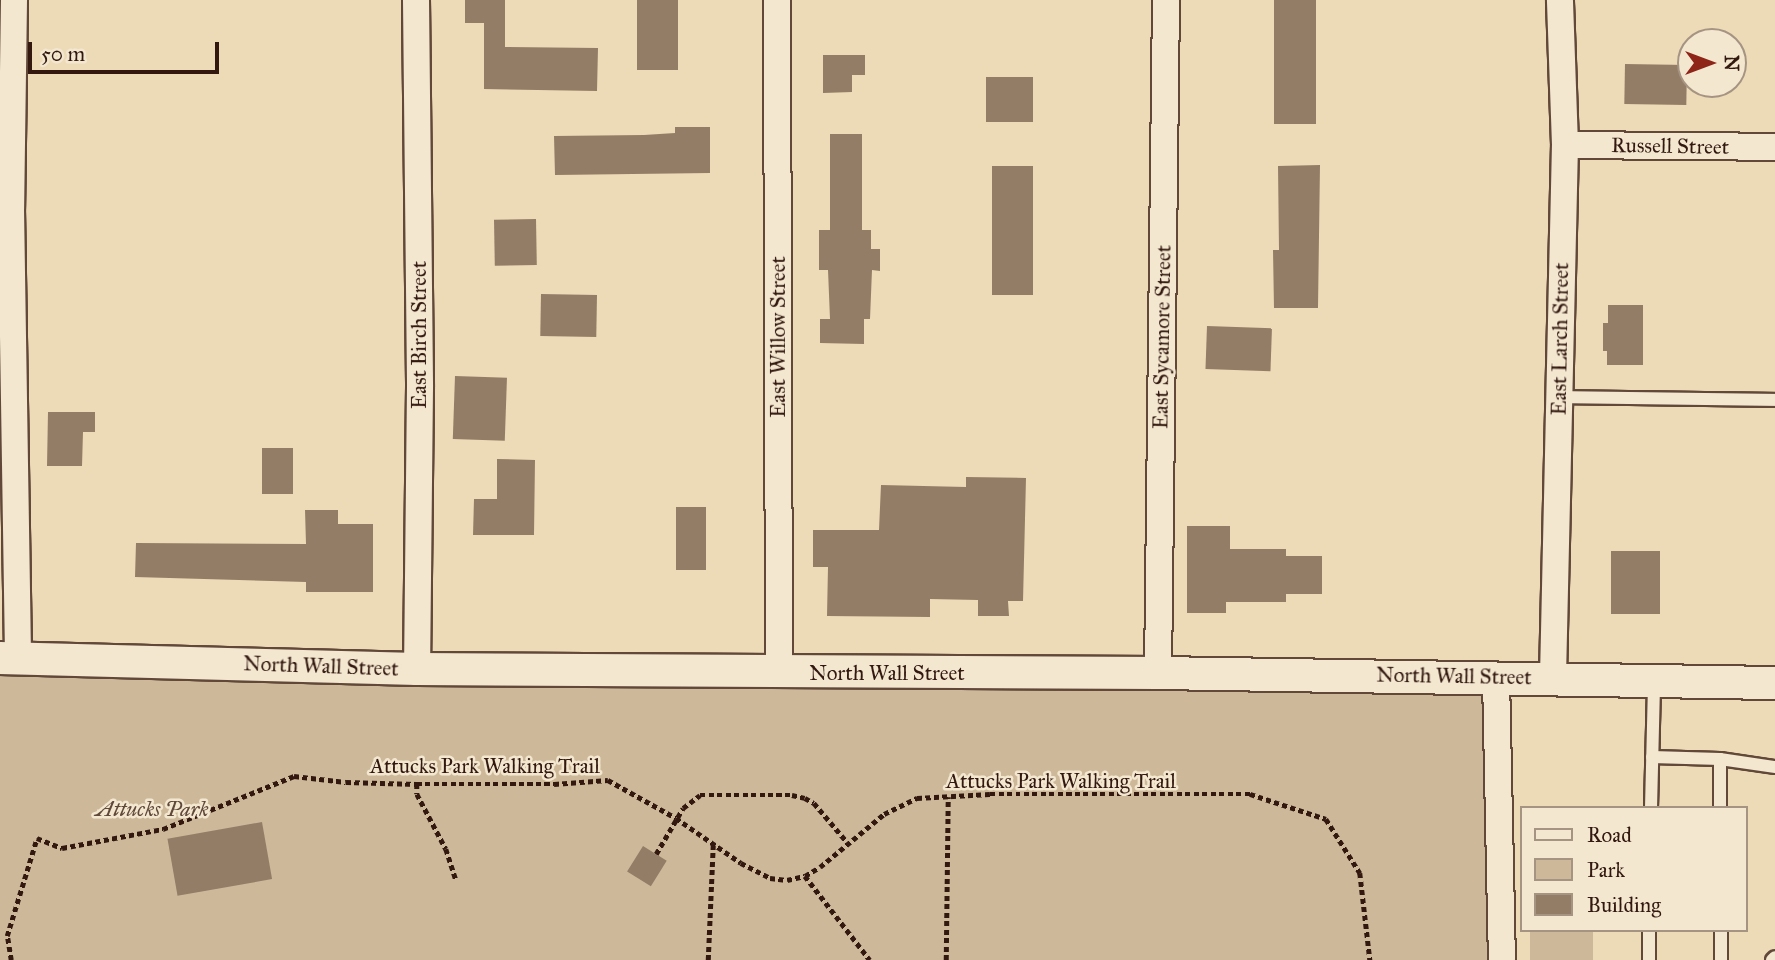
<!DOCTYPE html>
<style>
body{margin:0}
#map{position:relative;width:1775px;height:960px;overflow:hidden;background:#eddab7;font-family:"IM FELL Great Primer",serif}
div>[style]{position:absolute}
.green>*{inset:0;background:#cdb99a;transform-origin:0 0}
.building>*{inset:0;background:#937d66;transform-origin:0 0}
.path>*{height:4.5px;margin-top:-2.25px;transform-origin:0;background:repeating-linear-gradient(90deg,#32180f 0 5px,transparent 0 8.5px)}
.roads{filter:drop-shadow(2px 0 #614839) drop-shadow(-2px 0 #614839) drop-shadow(0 2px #614839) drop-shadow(0 -2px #614839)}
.service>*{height:12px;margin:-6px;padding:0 6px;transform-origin:6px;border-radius:6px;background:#f3e7d0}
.minor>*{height:26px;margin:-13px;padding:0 13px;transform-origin:13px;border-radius:13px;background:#f3e7d0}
.tertiary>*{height:32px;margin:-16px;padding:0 16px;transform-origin:16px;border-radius:16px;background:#f3e7d0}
span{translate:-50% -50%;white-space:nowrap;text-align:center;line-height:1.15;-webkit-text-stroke:5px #f3e7d0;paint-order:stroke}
.street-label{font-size:21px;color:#32180f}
.park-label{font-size:21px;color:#604839;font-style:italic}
.legend{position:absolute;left:1520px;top:806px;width:228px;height:126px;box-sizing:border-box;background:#f3e7d0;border:2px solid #a69483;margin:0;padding:9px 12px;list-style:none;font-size:21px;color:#32180f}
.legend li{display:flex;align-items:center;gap:14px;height:35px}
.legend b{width:35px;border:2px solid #a69483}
.north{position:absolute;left:1677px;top:28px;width:70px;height:70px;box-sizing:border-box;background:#f3e7d0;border:2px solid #a69483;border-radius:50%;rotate:90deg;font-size:19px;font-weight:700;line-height:28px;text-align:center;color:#32180f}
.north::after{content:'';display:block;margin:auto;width:24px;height:32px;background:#8f2418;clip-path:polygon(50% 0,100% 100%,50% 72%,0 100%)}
.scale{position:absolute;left:28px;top:42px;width:191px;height:32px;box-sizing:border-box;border:4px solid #32180f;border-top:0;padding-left:9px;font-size:21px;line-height:24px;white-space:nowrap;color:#32180f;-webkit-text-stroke:5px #f3e7d0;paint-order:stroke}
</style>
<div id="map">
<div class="green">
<div style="left:0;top:656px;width:1496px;height:304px;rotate:1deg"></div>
<div style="left:1530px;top:930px;width:63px;height:30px"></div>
</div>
<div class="building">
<div style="clip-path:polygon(465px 0,505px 0,505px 47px,598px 48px,597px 91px,484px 89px,484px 23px,465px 23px)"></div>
<div style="left:637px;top:0;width:41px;height:70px"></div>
<div style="left:1274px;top:0;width:42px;height:124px"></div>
<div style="clip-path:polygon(823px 55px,865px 55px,865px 75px,852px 75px,852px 92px,823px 93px)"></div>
<div style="left:1625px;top:64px;width:62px;height:40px;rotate:1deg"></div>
<div style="left:986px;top:77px;width:47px;height:45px"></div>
<div style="clip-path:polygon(675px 127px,710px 127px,710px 173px,555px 175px,554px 136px,644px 135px,675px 133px)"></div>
<div style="clip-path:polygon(830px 134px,862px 134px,862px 230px,871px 230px,871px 249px,880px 249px,880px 271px,872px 270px,870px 319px,864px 319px,864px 344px,820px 343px,820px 319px,830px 319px,828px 270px,819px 270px,819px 230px,830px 230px)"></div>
<div style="clip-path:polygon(1320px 165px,1318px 308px,1274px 308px,1273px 250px,1279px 250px,1278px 166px)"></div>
<div style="left:992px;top:166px;width:41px;height:129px"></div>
<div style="left:536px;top:219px;width:46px;height:42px;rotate:89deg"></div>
<div style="left:541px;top:294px;width:56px;height:42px;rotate:1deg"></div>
<div style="clip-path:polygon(1608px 305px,1643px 305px,1643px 365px,1607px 365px,1607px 351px,1603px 351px,1603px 323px,1608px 323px)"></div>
<div style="left:1207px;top:326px;width:65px;height:43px;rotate:2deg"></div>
<div style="left:455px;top:376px;width:52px;height:63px;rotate:2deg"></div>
<div style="clip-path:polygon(48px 412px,95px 412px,95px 432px,83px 432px,82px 466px,47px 466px)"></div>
<div style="left:262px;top:448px;width:31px;height:46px"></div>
<div style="clip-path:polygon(497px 459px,535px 460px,534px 535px,473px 535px,474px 499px,497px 499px)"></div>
<div style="clip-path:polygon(966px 477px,1026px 478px,1023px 601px,1008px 601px,1009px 616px,978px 616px,978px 600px,930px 599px,930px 617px,827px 616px,828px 567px,813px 567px,813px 530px,879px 530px,881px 485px,966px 487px)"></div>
<div style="left:676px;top:507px;width:30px;height:63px"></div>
<div style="clip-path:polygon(305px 510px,338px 510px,338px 524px,373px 524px,373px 592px,306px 592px,306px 582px,135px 577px,136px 543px,306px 544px)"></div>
<div style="clip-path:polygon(1187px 526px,1230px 526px,1230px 549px,1286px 549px,1286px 556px,1322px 556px,1322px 594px,1286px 594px,1286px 602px,1226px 602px,1226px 613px,1187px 613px)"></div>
<div style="left:1611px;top:551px;width:49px;height:63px"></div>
<div style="left:262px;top:822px;width:58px;height:96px;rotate:80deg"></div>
<div style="left:643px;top:846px;width:28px;height:30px;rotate:32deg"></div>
</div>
<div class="path">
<div style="left:417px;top:784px;width:10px;rotate:90deg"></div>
<div style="left:417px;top:794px;width:62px;rotate:62.2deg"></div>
<div style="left:446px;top:849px;width:32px;rotate:72deg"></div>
<div style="left:656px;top:854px;width:53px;rotate:-59.6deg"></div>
<div style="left:683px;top:808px;width:21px;rotate:-37deg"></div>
<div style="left:700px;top:795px;width:92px"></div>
<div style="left:792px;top:795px;width:13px;rotate:13deg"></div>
<div style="left:805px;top:798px;width:10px;rotate:29deg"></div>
<div style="left:814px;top:803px;width:52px;rotate:49.6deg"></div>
<div style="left:805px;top:876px;width:106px;rotate:52.3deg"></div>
<div style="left:11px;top:960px;width:24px;rotate:-99deg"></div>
<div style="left:7px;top:936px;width:102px;rotate:-73deg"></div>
<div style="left:37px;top:838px;width:27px;rotate:22deg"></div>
<div style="left:62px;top:848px;width:103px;rotate:-10.7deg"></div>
<div style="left:163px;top:829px;width:141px;rotate:-22deg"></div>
<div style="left:294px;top:776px;width:52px;rotate:6.6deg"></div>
<div style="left:346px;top:782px;width:71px;rotate:1.6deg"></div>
<div style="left:417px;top:784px;width:137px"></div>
<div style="left:554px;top:784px;width:54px;rotate:-4.2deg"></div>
<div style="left:608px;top:780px;width:78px;rotate:29.2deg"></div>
<div style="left:676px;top:818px;width:79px;rotate:34.7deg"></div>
<div style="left:741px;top:863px;width:33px;rotate:27deg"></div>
<div style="left:770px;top:878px;width:17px;rotate:7deg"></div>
<div style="left:787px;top:880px;width:18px;rotate:-13deg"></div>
<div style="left:805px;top:876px;width:17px;rotate:-31deg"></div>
<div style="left:820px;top:867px;width:83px;rotate:-39.6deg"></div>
<div style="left:884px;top:814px;width:37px;rotate:-26deg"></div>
<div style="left:917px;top:798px;width:73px;rotate:-3.1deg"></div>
<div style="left:990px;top:794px;width:260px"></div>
<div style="left:1250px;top:794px;width:80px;rotate:18.2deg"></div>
<div style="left:1326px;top:819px;width:64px;rotate:57.8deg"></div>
<div style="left:1360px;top:873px;width:88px;rotate:83.4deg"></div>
<div style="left:708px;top:960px;width:115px;rotate:-87.5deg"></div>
<div style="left:946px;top:960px;width:163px;rotate:-89.3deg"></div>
</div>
<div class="roads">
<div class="service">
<div style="left:1559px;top:397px;width:216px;rotate:0.8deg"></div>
<div style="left:1652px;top:757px;width:68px;rotate:1.7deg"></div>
<div style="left:1720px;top:759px;width:49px;rotate:90deg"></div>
<div style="left:1720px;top:759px;width:56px;rotate:8.3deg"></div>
<div style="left:1651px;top:808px;width:127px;rotate:-88.6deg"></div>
<div style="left:1721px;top:930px;width:30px;rotate:90deg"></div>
<div style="left:1649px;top:960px;width:30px;rotate:-90deg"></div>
<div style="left:1772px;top:960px;width:4px;rotate:-45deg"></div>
</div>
<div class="minor">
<div style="left:14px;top:0;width:209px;rotate:90.8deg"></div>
<div style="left:11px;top:209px;width:449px;rotate:89.1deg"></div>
<div style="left:416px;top:0;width:387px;rotate:89.4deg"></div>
<div style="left:420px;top:387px;width:282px;rotate:90.6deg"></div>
<div style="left:777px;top:0;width:673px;rotate:89.83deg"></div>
<div style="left:1565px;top:145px;width:210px;rotate:0.5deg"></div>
<div style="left:1158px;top:673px;width:673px;rotate:-89.32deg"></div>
<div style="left:1496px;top:677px;width:283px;rotate:88.8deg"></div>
<div style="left:1553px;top:677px;width:532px;rotate:-88.71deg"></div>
<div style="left:1565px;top:145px;width:145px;rotate:-92deg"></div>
</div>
<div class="tertiary">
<div style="left:0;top:658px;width:417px;rotate:1.5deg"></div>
<div style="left:417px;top:669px;width:741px;rotate:0.31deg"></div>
<div style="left:1158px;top:673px;width:617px;rotate:0.93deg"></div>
</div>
</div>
<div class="street-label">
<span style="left:1670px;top:146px;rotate:1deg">Russell Street</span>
<span style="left:419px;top:335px;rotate:-90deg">East Birch Street</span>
<span style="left:778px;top:337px;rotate:-90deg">East Willow Street</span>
<span style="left:1162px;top:337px;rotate:-89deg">East Sycamore Street</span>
<span style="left:1560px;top:339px;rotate:-89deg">East Larch Street</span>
<span style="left:321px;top:666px;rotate:2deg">North Wall Street</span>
<span style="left:887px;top:673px">North Wall Street</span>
<span style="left:1454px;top:676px;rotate:1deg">North Wall Street</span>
<span style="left:485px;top:766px">Attucks Park Walking Trail</span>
<span style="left:1061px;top:781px">Attucks Park Walking Trail</span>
</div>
<div class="park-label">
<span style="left:152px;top:809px">Attucks Park</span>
</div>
<ul class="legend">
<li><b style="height:9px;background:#f3e7d0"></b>Road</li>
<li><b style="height:19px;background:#cdb99a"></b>Park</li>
<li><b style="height:19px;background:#937d66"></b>Building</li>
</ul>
<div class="north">N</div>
<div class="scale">50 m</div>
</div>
